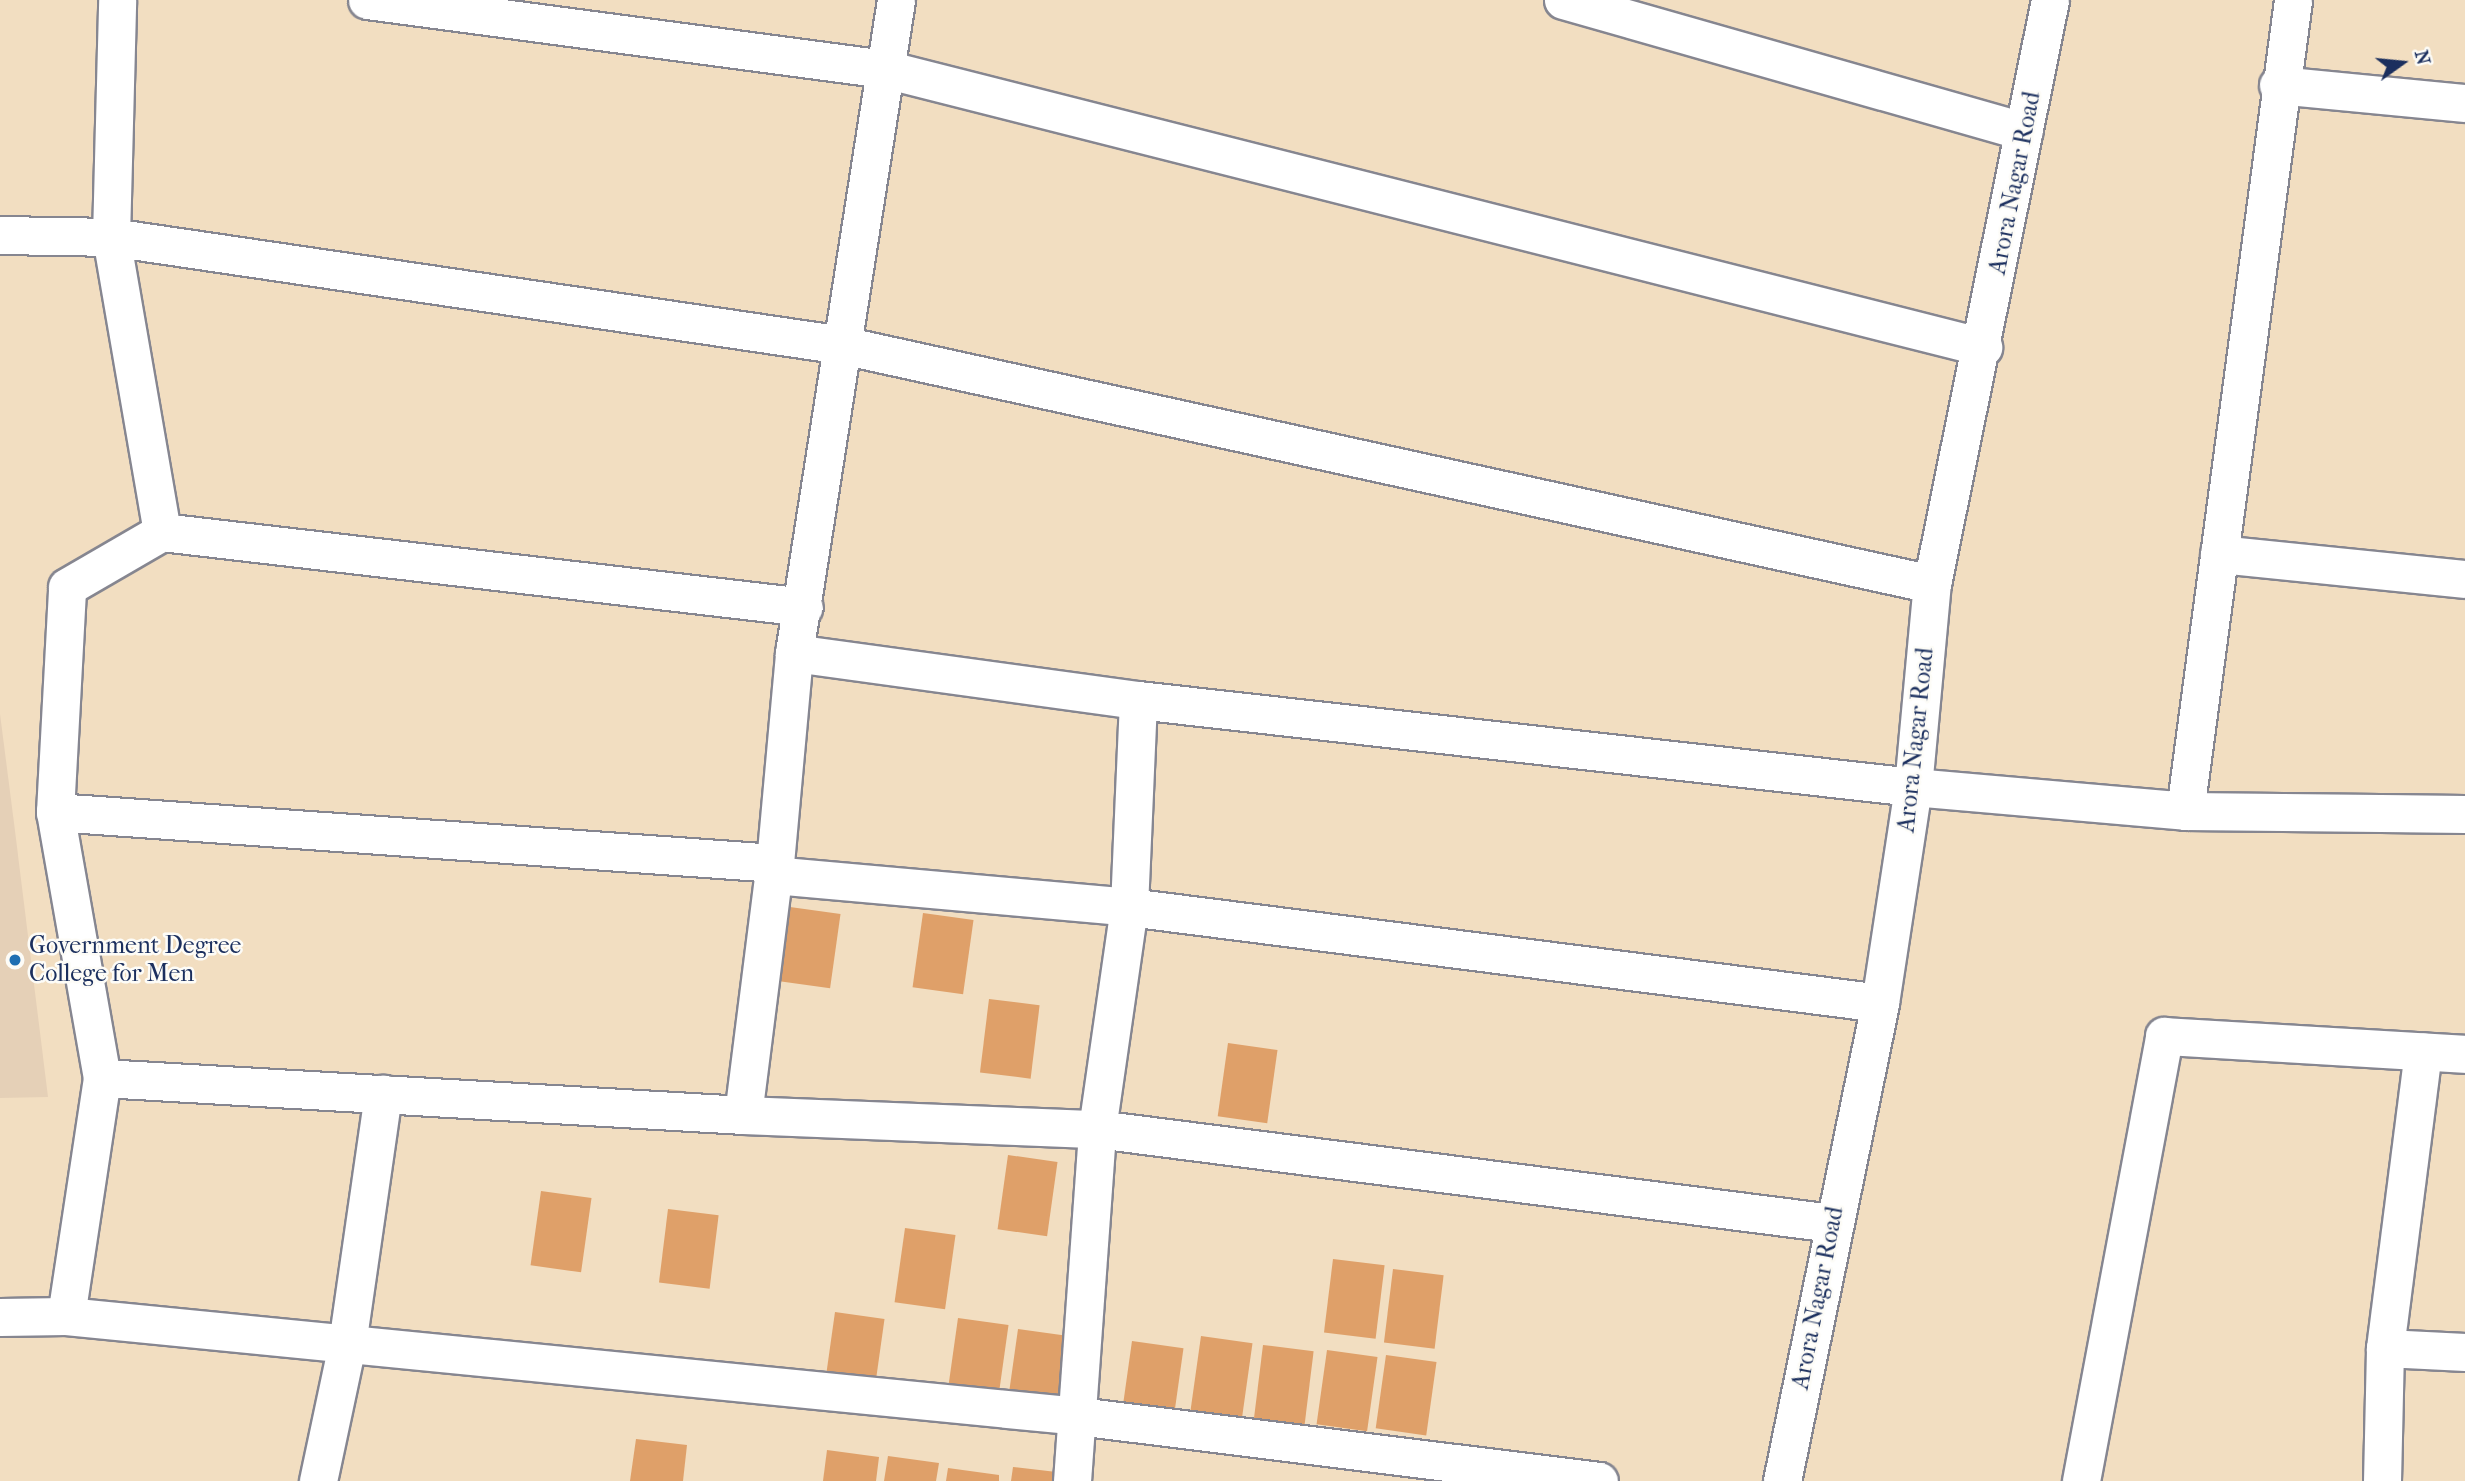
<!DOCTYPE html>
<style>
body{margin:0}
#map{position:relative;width:2465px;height:1481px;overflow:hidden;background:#f2dec1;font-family:"IM FELL French Canon",serif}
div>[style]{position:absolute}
.built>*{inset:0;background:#e5d0b7}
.building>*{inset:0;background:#dfa069;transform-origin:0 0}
.roads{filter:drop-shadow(2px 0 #868690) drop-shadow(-2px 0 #868690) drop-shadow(0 2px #868690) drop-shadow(0 -2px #868690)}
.street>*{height:37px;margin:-18.5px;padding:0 18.5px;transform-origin:18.5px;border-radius:18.5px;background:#fff}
.dots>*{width:19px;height:19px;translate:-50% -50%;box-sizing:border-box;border:4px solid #fdfcf7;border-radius:50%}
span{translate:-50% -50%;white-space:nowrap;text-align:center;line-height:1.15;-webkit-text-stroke:5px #fdfcf7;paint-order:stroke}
.street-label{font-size:24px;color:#1b2f5e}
.poi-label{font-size:24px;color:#1b2f5e}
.left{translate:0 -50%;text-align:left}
.north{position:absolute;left:2367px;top:28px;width:70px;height:70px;-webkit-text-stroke:5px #fdfcf7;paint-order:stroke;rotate:75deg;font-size:19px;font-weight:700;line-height:28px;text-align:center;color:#1b2f5e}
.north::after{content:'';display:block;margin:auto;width:24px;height:32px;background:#1b2f5e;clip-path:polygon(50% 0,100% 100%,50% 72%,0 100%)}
</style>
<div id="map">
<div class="built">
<div style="clip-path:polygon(0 714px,14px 823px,48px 1097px,0 1098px)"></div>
</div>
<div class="building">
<div style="left:790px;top:907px;width:51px;height:75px;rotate:8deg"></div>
<div style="left:923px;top:913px;width:51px;height:75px;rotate:8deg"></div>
<div style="left:989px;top:999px;width:51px;height:74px;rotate:7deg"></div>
<div style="left:1228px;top:1043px;width:50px;height:74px;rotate:8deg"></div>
<div style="left:1008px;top:1155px;width:50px;height:75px;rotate:8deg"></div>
<div style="left:541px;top:1191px;width:51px;height:75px;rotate:8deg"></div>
<div style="left:668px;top:1209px;width:51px;height:74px;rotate:7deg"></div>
<div style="left:905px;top:1228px;width:51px;height:75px;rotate:8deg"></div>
<div style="left:1333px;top:1259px;width:52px;height:74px;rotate:7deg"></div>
<div style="left:1393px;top:1269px;width:51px;height:74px;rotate:7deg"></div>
<div style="left:835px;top:1312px;width:50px;height:75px;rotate:8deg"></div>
<div style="left:958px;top:1318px;width:51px;height:75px;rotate:8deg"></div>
<div style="left:1018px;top:1329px;width:51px;height:74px;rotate:8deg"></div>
<div style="left:1201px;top:1336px;width:52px;height:75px;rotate:8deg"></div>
<div style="left:1132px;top:1341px;width:52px;height:75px;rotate:8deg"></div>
<div style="left:1263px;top:1345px;width:51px;height:74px;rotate:7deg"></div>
<div style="left:1327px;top:1350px;width:51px;height:75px;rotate:8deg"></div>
<div style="left:1386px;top:1355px;width:51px;height:74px;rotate:8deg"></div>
<div style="clip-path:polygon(636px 1439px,687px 1445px,683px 1481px,630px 1481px)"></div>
<div style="clip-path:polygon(827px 1450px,879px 1457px,876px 1481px,823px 1481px)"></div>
<div style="clip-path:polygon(888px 1456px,939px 1463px,936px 1481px,884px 1481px)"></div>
<div style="clip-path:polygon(1013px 1467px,1065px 1473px,1064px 1481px,1011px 1481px)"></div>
<div style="clip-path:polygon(948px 1468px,999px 1475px,999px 1481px,946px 1481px)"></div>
</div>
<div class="roads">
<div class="street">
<div style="left:367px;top:0;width:523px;rotate:7.59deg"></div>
<div style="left:885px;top:69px;width:1133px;rotate:14.21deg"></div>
<div style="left:1563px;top:0;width:479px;rotate:15.9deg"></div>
<div style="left:2278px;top:85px;width:188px;rotate:5.5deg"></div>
<div style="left:0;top:235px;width:111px;rotate:1deg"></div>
<div style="left:111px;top:237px;width:739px;rotate:8.4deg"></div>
<div style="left:842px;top:345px;width:1116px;rotate:12.37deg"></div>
<div style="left:162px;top:532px;width:646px;rotate:6.66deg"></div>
<div style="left:2219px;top:554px;width:247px;rotate:5.8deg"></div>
<div style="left:794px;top:653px;width:347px;rotate:7.8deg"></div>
<div style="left:1138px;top:700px;width:780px;rotate:6.41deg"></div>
<div style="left:1913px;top:787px;width:273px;rotate:5deg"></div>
<div style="left:2185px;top:811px;width:280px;rotate:0.6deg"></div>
<div style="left:2185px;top:811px;width:818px;rotate:-82.41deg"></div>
<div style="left:55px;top:812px;width:722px;rotate:4.05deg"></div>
<div style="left:773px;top:875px;width:357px;rotate:5.1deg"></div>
<div style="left:1129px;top:907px;width:757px;rotate:7.28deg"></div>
<div style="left:102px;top:1078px;width:642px;rotate:3.3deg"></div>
<div style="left:743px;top:1115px;width:354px;rotate:2.3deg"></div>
<div style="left:1097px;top:1129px;width:741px;rotate:7.29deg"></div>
<div style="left:743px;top:1115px;width:254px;rotate:-82.8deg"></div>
<div style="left:775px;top:863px;width:211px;rotate:-84.8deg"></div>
<div style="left:794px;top:653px;width:661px;rotate:-81.12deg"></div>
<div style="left:66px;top:1316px;width:241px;rotate:-81.4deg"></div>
<div style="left:102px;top:1078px;width:270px;rotate:-100deg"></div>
<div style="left:55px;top:812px;width:225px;rotate:-86.9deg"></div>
<div style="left:67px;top:587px;width:110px;rotate:-30.1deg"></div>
<div style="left:162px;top:532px;width:299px;rotate:-99.8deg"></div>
<div style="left:111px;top:237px;width:237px;rotate:-88.5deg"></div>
<div style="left:0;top:1317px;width:66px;rotate:-0.9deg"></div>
<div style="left:66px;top:1316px;width:1017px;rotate:5.64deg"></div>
<div style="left:1078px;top:1416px;width:525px;rotate:7.11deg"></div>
<div style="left:2385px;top:1348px;width:80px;rotate:2.9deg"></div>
<div style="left:318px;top:1481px;width:140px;rotate:-78deg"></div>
<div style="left:347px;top:1344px;width:253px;rotate:-81.8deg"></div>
<div style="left:1072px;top:1481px;width:353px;rotate:-85.9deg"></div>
<div style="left:1097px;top:1129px;width:224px;rotate:-81.8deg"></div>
<div style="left:1129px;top:907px;width:207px;rotate:-87.5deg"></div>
<div style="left:1782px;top:1481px;width:488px;rotate:-78.4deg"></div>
<div style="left:1880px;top:1003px;width:219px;rotate:-81.3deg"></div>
<div style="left:1913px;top:787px;width:204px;rotate:-84.7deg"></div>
<div style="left:1932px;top:584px;width:596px;rotate:-78.58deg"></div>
<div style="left:2081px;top:1481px;width:453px;rotate:-79.4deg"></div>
<div style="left:2164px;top:1036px;width:302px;rotate:3.4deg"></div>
<div style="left:2382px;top:1481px;width:133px;rotate:-88.7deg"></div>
<div style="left:2385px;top:1348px;width:299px;rotate:-82.7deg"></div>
</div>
</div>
<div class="dots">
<div style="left:15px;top:960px;background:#1f6fb2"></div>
</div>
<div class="street-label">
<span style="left:2015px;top:183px;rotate:-79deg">Arora Nagar Road</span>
<span style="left:1916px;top:740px;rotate:-84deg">Arora Nagar Road</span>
<span style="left:1818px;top:1298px;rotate:-79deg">Arora Nagar Road</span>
</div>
<div class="poi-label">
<span class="left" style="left:29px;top:960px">Government Degree<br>College for Men</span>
</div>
<div class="north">N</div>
</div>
